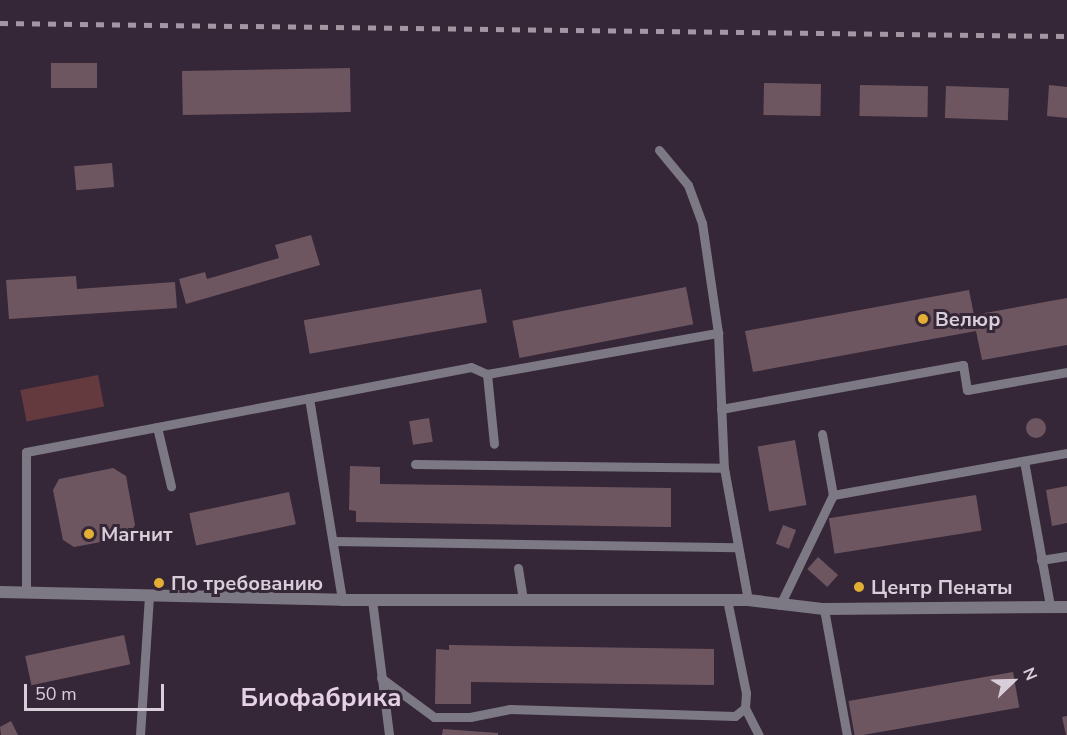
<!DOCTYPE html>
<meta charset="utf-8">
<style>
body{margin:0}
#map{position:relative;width:1067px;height:735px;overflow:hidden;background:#362738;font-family:"Nunito Sans",sans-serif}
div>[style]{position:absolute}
.green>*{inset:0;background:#643a3f;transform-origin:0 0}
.building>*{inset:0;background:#6e5661;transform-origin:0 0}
.round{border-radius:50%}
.service>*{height:9px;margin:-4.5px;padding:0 4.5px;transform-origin:4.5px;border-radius:4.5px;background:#7c7984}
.minor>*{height:12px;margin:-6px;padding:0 6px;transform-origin:6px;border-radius:6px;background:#7c7984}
.rail>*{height:4.5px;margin-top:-2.25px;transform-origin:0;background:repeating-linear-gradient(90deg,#a397a4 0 8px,transparent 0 16px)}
.dots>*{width:16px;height:16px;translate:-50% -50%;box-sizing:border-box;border:3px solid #362738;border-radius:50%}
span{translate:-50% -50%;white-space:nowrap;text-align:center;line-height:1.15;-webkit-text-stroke:6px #362738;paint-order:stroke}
.poi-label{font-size:20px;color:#d8ced9;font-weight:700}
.left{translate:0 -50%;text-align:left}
.district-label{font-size:26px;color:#e6d1e7;font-weight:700}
.north{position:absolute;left:983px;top:651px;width:60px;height:60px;-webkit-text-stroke:4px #362738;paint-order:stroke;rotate:67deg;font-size:16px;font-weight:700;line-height:24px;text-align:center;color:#d8ced9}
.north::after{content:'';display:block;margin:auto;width:21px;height:27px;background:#d8ced9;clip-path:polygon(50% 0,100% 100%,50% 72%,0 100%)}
.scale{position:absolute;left:24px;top:684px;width:140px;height:27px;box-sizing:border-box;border:3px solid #d8ced9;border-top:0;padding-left:8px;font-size:18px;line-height:21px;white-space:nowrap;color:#d8ced9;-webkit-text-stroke:4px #362738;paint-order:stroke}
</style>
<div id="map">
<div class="green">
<div style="left:98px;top:375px;width:32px;height:79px;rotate:79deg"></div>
</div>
<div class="building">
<div style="left:97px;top:63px;width:25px;height:46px;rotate:90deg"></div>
<div style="left:350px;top:68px;width:44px;height:168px;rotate:89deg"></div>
<div style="left:764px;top:83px;width:57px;height:32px;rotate:1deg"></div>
<div style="left:860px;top:85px;width:68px;height:31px;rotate:1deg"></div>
<div style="clip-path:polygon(1049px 85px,1067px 87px,1067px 118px,1047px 116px)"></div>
<div style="left:946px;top:86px;width:63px;height:32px;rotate:2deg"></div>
<div style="left:112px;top:163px;width:24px;height:38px;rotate:85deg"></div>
<div style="clip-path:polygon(311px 235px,320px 265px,186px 304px,179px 279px,205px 272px,207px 279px,279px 258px,275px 245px)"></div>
<div style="clip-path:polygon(76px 276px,77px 289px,175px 282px,177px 308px,9px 319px,6px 280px)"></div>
<div style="left:686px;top:287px;width:38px;height:177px;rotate:79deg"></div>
<div style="left:481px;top:289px;width:34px;height:180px;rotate:80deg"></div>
<div style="clip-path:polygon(969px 290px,974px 315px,1067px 298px,1067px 345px,982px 360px,976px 331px,753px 372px,745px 331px)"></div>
<div class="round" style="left:1026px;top:418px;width:20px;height:20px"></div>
<div style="left:429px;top:418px;width:24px;height:20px;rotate:81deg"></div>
<div style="left:795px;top:440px;width:66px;height:38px;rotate:80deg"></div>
<div style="clip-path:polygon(350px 466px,380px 467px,380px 484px,671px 488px,671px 527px,356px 522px,356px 511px,349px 510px)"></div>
<div style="clip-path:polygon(113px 468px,126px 476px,135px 525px,128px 537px,74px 547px,63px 540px,53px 490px,59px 479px)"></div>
<div style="clip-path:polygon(1067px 486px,1067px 523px,1052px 526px,1046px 490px)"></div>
<div style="left:289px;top:492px;width:33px;height:102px;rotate:78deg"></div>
<div style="left:976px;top:495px;width:36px;height:149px;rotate:81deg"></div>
<div style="left:783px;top:525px;width:14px;height:20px;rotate:21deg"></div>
<div style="left:818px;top:557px;width:27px;height:16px;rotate:42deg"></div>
<div style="left:124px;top:635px;width:30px;height:101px;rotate:78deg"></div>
<div style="clip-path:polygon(449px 645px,714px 649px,714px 685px,471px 682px,471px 704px,435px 704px,436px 649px,449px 650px)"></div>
<div style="left:1013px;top:672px;width:36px;height:167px;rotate:80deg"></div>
<div style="clip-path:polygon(1067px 716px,1067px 735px,1066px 735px,1062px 717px)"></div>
<div style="clip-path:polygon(11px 721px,18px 735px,1px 735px,0 727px)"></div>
<div style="clip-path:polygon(443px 729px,498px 733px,498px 735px,442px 735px)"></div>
</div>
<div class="service">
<div style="left:659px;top:150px;width:45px;rotate:50.4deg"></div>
<div style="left:688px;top:185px;width:40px;rotate:69.8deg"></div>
<div style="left:702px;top:223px;width:111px;rotate:81.7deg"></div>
<div style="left:718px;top:333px;width:135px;rotate:87.5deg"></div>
<div style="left:724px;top:468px;width:134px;rotate:79.7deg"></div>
<div style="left:487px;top:374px;width:235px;rotate:-10.1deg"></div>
<div style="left:309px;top:398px;width:205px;rotate:80.7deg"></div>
<div style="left:721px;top:409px;width:246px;rotate:-10.3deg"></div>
<div style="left:963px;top:365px;width:25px;rotate:81deg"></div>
<div style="left:967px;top:390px;width:102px;rotate:-10.2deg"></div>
<div style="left:157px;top:427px;width:61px;rotate:76.7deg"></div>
<div style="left:822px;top:434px;width:62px;rotate:79.8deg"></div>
<div style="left:833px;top:495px;width:238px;rotate:-10.2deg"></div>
<div style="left:1024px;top:461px;width:146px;rotate:79.8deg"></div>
<div style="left:415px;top:464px;width:309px;rotate:0.7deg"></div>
<div style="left:333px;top:541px;width:403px;rotate:0.9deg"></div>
<div style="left:1041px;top:560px;width:26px;rotate:-9deg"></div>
<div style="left:518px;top:568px;width:32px;rotate:81deg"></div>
<div style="left:26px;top:592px;width:140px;rotate:-90deg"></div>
<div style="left:26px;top:452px;width:453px;rotate:-10.8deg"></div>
<div style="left:471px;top:367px;width:17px;rotate:24deg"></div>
<div style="left:487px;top:374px;width:70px;rotate:84.3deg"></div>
<div style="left:372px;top:600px;width:136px;rotate:82.8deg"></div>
<div style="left:780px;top:605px;width:122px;rotate:-64.3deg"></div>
<div style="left:824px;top:609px;width:128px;rotate:79.7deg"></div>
<div style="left:381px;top:678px;width:66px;rotate:36.3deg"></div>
<div style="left:434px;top:717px;width:36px"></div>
<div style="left:470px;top:717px;width:41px;rotate:-11.3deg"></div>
<div style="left:510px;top:709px;width:225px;rotate:1.8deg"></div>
<div style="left:735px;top:716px;width:13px;rotate:-39deg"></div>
<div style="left:745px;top:708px;width:15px;rotate:-86deg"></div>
<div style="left:746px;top:693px;width:95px;rotate:-101.5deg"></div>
<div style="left:745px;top:708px;width:30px;rotate:63deg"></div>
<div style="left:140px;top:735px;width:140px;rotate:-86.3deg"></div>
</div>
<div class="minor">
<div style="left:0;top:592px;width:342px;rotate:1.3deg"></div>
<div style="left:342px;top:600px;width:406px"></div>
<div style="left:748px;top:600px;width:77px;rotate:6.8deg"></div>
<div style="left:824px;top:609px;width:243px;rotate:-0.5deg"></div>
</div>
<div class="rail">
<div style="left:0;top:23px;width:1067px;rotate:0.7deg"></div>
</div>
<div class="dots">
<div style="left:923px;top:319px;background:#e2af34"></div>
<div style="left:89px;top:534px;background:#e2af34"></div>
<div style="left:159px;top:583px;background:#e2af34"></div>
<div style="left:859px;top:587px;background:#e2af34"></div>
</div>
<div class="poi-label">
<span class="left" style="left:935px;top:319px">Велюр</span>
<span class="left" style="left:101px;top:534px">Магнит</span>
<span class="left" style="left:171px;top:583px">По требованию</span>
<span class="left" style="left:871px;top:587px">Центр Пенаты</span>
</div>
<div class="district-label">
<span style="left:321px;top:698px">Биофабрика</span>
</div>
<div class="north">N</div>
<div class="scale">50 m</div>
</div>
